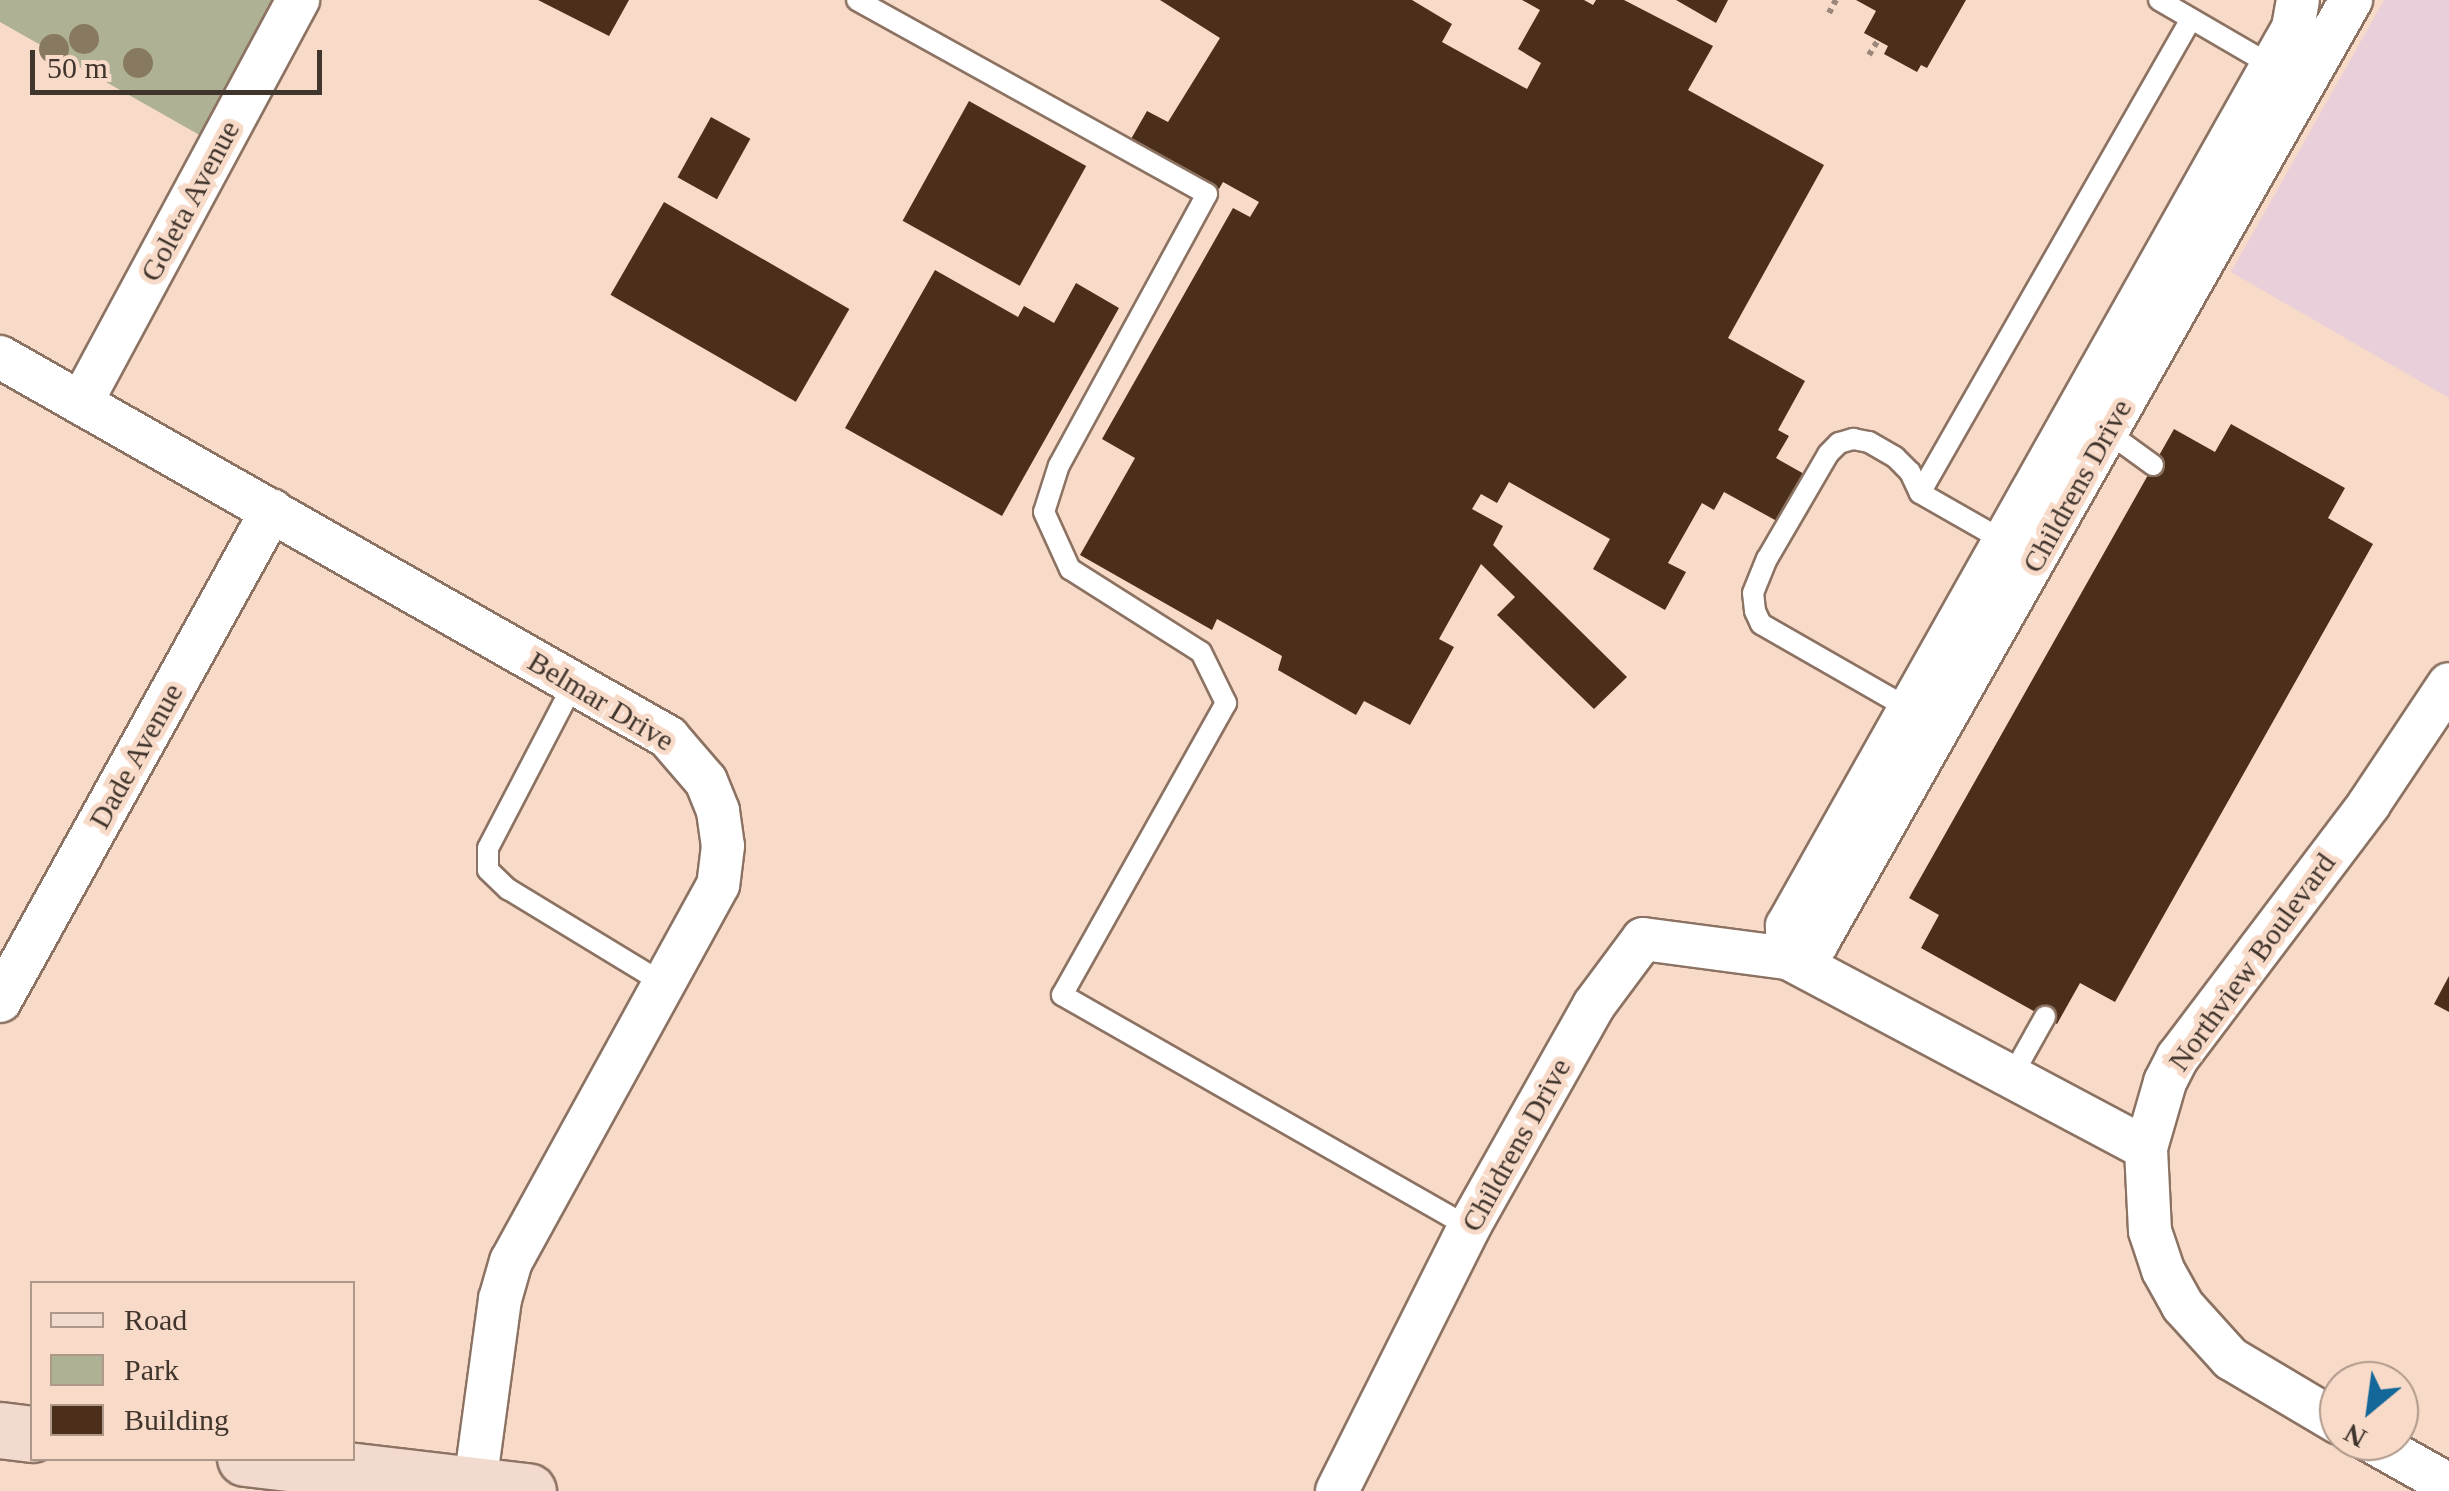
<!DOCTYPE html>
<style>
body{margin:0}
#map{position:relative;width:2449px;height:1491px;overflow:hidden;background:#f8dac8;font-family:Georgia,serif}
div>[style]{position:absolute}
.commercial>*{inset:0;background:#e8cfd9}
.green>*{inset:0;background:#afb194}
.building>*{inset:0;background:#4c2f1b;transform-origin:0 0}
.path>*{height:6px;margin-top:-3px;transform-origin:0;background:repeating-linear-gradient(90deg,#9b877a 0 5px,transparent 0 10px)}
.roads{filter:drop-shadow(2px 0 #8c7262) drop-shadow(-2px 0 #8c7262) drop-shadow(0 2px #8c7262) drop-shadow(0 -2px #8c7262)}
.lane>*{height:20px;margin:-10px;padding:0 10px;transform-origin:10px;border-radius:10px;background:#fff}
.street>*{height:42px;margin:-21px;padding:0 21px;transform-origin:21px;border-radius:21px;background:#fff}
.secondary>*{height:55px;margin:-27.5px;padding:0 27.5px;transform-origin:27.5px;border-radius:27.5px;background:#f2dacf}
.trees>*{width:30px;height:30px;margin:-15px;border-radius:50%;background:#877a60}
span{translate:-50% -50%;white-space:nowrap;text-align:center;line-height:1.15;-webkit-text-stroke:10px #f8dac8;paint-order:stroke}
.street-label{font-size:30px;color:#40352d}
.legend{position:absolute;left:30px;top:1281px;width:325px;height:180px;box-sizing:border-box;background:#f8dac8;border:2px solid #ae988a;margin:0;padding:12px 18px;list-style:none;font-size:30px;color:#40352d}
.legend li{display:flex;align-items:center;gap:20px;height:50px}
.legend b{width:50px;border:2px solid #ae988a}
.north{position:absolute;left:2319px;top:1361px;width:100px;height:100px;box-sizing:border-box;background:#f8dac8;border:2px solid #ae988a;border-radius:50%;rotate:209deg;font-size:28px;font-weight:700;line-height:40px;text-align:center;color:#40352d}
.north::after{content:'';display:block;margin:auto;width:35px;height:45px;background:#146799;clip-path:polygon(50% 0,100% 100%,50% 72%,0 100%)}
.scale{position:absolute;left:30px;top:50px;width:292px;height:45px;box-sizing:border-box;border:5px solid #40352d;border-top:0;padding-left:12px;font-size:30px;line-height:35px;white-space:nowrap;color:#40352d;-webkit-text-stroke:8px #f8dac8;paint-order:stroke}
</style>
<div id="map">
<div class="commercial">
<div style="clip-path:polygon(2384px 0,2449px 0,2449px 398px,2231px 272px)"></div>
</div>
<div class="green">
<div style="clip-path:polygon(0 0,298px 0,219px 146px,0 22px)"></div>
</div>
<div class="building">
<div style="clip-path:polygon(538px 0,629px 0,609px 36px)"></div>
<div style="clip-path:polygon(1160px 0,1412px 0,1452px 24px,1442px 42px,1527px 89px,1541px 63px,1518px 49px,1540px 10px,1522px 0,1584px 0,1593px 5px,1596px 0,1624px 0,1713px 46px,1688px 90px,1824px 165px,1728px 338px,1805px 381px,1778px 430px,1789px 436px,1776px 458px,1813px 479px,1786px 526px,1724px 492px,1714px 510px,1702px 503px,1668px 563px,1686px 572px,1665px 610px,1593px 569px,1610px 539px,1509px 482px,1497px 503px,1481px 494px,1472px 509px,1503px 526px,1493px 545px,1627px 677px,1594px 709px,1497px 615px,1515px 597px,1481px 564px,1439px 639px,1454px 647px,1410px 725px,1364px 701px,1356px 715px,1278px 670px,1282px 656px,1217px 619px,1212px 630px,1080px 555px,1135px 458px,1102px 439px,1233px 208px,1250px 217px,1259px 202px,1223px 182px,1219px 189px,1131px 139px,1147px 111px,1168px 122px,1220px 38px)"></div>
<div style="clip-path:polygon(1676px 0,1728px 0,1716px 23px)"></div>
<div style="clip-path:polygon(1856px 0,1966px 0,1927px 68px,1921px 65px,1917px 72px,1884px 54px,1888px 46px,1864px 33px,1876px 11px)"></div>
<div style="left:969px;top:101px;width:134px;height:137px;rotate:29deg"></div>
<div style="left:711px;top:117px;width:45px;height:69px;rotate:29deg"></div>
<div style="left:664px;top:202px;width:214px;height:107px;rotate:30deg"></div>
<div style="clip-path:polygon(935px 270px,1018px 317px,1024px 306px,1054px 323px,1076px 283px,1119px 308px,1002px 516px,845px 428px)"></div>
<div style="clip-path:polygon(2231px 424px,2345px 488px,2328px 518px,2373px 544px,2115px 1002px,2080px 983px,2057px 1024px,1921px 948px,1939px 915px,1909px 898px,2174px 429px,2215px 452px)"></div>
<div style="clip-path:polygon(2449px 976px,2449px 1012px,2434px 1004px)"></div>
</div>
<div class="path">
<div style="left:1829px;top:13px;width:15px;rotate:-62deg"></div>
<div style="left:1869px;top:55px;width:17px;rotate:-59deg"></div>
</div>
<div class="roads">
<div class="lane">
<div style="left:857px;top:0;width:400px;rotate:29deg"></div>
<div style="left:1207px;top:194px;width:309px;rotate:118.6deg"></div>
<div style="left:1059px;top:465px;width:49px;rotate:107.7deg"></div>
<div style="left:1044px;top:512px;width:63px;rotate:65.5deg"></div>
<div style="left:1070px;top:569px;width:155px;rotate:32.4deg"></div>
<div style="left:1201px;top:652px;width:57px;rotate:63.9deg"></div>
<div style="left:1226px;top:703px;width:335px;rotate:119.3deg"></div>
<div style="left:1062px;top:995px;width:468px;rotate:29.7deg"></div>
<div style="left:2159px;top:0;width:133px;rotate:30.2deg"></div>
<div style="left:2102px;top:428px;width:63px;rotate:36deg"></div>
<div style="left:1920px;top:493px;width:546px;rotate:-60.24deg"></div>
<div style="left:574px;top:683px;width:186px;rotate:117.5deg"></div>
<div style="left:488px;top:848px;width:22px;rotate:90deg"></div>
<div style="left:488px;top:870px;width:28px;rotate:44deg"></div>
<div style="left:508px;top:889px;width:185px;rotate:31.3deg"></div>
<div style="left:1913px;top:711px;width:175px;rotate:-150.2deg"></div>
<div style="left:1761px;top:624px;width:14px;rotate:-115deg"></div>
<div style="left:1755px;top:611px;width:18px;rotate:-96deg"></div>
<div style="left:1753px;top:593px;width:37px;rotate:-68deg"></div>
<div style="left:1767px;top:559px;width:121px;rotate:-59.8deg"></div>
<div style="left:1828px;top:454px;width:16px;rotate:-45deg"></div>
<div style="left:1839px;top:443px;width:15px;rotate:-16deg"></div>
<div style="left:1853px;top:439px;width:16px;rotate:11deg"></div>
<div style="left:1869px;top:442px;width:30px;rotate:30deg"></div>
<div style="left:1895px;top:457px;width:21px;rotate:45deg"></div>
<div style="left:1910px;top:472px;width:23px;rotate:65deg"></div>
<div style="left:1920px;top:493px;width:99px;rotate:29.7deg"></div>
<div style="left:2012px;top:1076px;width:68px;rotate:-60.8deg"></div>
</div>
<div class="street">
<div style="left:0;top:357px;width:769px;rotate:29.63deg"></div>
<div style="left:668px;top:737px;width:58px;rotate:49.2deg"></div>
<div style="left:706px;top:781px;width:32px;rotate:68deg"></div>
<div style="left:718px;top:811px;width:35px;rotate:82deg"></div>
<div style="left:723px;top:846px;width:39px;rotate:97deg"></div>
<div style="left:718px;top:885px;width:429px;rotate:118.8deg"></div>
<div style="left:511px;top:1261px;width:40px;rotate:106deg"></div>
<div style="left:500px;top:1299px;width:188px;rotate:97.7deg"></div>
<div style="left:81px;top:403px;width:458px;rotate:-61.7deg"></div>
<div style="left:1788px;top:958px;width:33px;rotate:-27deg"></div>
<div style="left:1817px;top:943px;width:1084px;rotate:-60.48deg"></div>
<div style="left:1788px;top:958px;width:32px;rotate:-92deg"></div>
<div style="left:1787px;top:926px;width:1031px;rotate:-60.6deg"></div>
<div style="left:2293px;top:28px;width:28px;rotate:-80deg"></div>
<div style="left:0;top:1001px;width:561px;rotate:-61.01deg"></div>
<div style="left:2339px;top:1423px;width:126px;rotate:-149.3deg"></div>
<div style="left:2231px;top:1359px;width:72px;rotate:-132.2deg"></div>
<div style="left:2183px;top:1306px;width:41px;rotate:-119.1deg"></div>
<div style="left:2163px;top:1270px;width:41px;rotate:-108.4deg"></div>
<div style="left:2150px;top:1231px;width:83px;rotate:-92.8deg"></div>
<div style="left:2146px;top:1148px;width:69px;rotate:-73.9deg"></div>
<div style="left:2165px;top:1082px;width:28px;rotate:-63deg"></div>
<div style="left:2178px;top:1057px;width:317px;rotate:-52.9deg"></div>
<div style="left:2369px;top:804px;width:144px;rotate:-56.3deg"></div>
<div style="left:2371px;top:1441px;width:90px;rotate:29.4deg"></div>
<div style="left:1337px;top:1491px;width:295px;rotate:-63.4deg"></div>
<div style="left:1469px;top:1227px;width:255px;rotate:-60.6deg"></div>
<div style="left:1594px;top:1005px;width:82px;rotate:-53.4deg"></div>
<div style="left:1643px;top:939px;width:146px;rotate:7.5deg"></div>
<div style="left:1788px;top:958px;width:405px;rotate:28deg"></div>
</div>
<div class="secondary">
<div style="left:0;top:1430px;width:32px;rotate:7deg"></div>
<div style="left:245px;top:1458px;width:285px;rotate:6.7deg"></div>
</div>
</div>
<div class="trees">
<div style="left:84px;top:39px"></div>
<div style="left:54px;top:49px"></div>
<div style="left:138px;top:63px"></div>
</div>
<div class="street-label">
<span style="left:190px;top:201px;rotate:-62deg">Goleta Avenue</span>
<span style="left:2077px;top:486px;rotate:-61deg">Childrens Drive</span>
<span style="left:601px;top:701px;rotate:31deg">Belmar Drive</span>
<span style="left:136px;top:756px;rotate:-61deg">Dade Avenue</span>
<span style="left:2252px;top:962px;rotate:-54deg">Northview Boulevard</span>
<span style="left:1516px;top:1145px;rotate:-61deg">Childrens Drive</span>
</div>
<ul class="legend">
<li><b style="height:12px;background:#f2dacf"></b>Road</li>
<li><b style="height:28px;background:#afb194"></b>Park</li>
<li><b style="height:28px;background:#4c2f1b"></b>Building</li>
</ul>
<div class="north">N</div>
<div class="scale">50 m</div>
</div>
